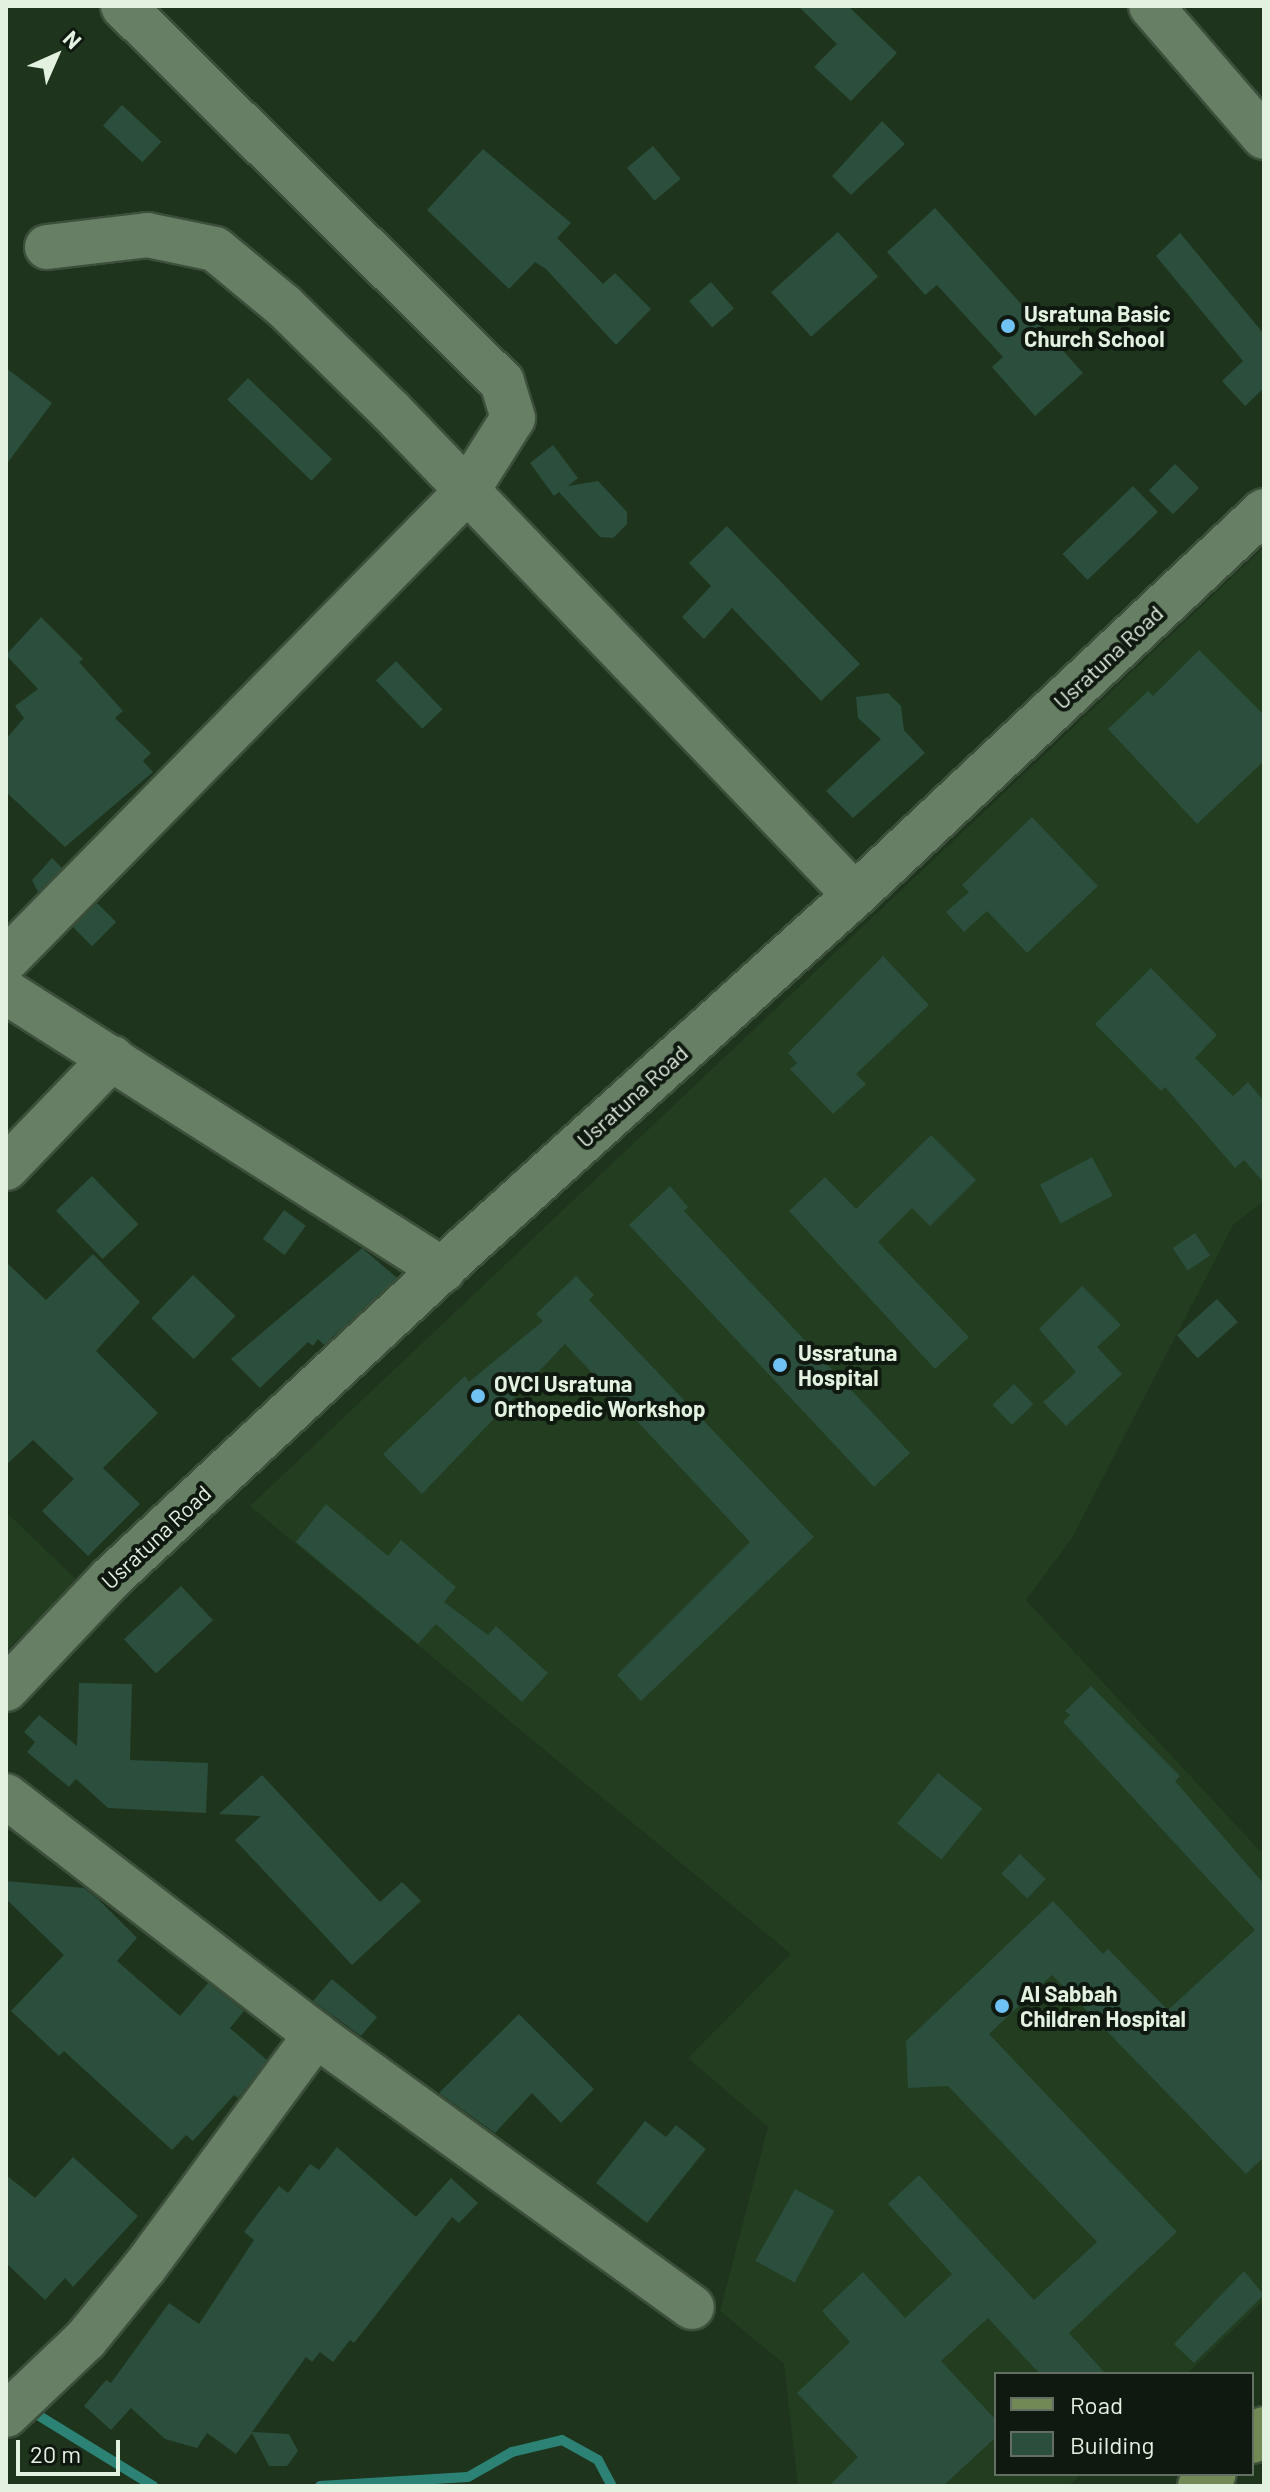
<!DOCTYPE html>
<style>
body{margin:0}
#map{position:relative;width:1270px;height:2492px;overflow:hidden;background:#1e341d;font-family:Barlow,sans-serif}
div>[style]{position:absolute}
.built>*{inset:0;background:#223d20}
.stream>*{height:10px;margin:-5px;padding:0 5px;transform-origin:5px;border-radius:5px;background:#2c8375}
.building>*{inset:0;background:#2b4e3d;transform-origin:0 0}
.roads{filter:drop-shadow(2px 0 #3c4f3b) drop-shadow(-2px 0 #3c4f3b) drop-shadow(0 2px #3c4f3b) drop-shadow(0 -2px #3c4f3b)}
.minor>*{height:44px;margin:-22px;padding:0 22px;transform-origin:22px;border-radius:22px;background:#678065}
.major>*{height:44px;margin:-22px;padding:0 22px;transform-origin:22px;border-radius:22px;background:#728955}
.dots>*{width:22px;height:22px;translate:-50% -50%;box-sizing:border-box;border:4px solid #0f190f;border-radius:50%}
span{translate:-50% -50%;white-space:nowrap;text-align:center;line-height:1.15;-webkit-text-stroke:8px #0f190f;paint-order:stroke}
.poi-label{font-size:22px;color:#e3f1e1;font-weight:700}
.left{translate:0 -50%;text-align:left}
.street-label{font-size:22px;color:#e3f1e1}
.frame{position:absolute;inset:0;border:8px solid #e3f1e1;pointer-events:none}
.legend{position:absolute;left:994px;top:2372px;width:260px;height:104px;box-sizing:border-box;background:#0f190f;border:2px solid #646f63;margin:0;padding:10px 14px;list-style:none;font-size:24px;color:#e3f1e1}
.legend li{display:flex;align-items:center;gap:16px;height:40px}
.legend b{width:40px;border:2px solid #646f63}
.north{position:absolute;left:16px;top:16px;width:80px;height:80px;-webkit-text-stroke:6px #0f190f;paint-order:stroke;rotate:45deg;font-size:22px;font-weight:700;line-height:32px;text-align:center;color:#e3f1e1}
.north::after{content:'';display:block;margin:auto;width:28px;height:36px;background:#e3f1e1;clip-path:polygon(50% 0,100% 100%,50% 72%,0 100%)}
.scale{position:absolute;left:16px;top:2440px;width:104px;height:36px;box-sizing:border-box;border:4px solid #e3f1e1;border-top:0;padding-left:10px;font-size:24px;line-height:28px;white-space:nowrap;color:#e3f1e1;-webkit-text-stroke:6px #0f190f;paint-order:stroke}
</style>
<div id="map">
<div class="built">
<div style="clip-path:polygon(1264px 547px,1264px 1201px,1233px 1225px,1072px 1538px,1026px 1600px,1264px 1855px,1264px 2300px,1187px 2374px,996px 2374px,996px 2474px,1081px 2474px,1069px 2486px,798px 2486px,784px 2364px,720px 2311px,768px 2127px,688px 2058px,791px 1954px,250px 1506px)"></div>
<div style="clip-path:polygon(6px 1512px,77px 1580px,6px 1651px)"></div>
</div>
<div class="stream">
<div style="left:28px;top:2409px;width:147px;rotate:31.6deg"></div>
<div style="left:320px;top:2486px;width:148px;rotate:-3.5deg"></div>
<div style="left:468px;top:2477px;width:51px;rotate:-29.6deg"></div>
<div style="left:512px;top:2452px;width:51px;rotate:-13.5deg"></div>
<div style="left:562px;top:2440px;width:41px;rotate:29.1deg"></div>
<div style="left:598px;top:2460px;width:30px;rotate:62deg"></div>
</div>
<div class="building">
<div style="clip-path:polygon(798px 6px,848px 6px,897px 53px,851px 101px,814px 67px,837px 44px)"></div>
<div style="left:122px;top:105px;width:54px;height:28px;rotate:43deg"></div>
<div style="clip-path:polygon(882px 121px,905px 144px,851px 195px,832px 176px)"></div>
<div style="left:653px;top:146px;width:43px;height:34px;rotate:50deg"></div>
<div style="clip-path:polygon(483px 149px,571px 223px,557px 238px,603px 284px,615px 273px,651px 309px,616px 345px,546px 269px,535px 262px,509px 289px,427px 210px)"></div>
<div style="clip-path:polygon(935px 208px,1083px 373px,1035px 416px,992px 367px,1003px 357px,937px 285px,925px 295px,887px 252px)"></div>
<div style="left:838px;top:232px;width:60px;height:90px;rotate:48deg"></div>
<div style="clip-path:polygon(1180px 233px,1264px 334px,1264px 388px,1245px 406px,1222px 381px,1243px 361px,1156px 256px)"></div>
<div style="left:711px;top:282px;width:35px;height:29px;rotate:49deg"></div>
<div style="clip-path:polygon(6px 368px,52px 403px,6px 465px)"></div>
<div style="left:248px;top:378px;width:117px;height:30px;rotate:44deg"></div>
<div style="clip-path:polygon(553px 445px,578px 478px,568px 486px,598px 481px,627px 512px,627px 524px,613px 538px,600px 537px,559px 492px,554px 496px,530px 463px)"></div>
<div style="left:1175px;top:464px;width:34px;height:37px;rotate:45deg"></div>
<div style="left:1133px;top:486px;width:36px;height:98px;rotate:46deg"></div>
<div style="clip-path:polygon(727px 526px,860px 664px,821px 701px,732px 608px,704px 639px,682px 617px,711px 586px,689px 563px)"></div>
<div style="clip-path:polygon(41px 617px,83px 659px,79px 662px,123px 711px,115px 718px,151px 753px,143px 761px,153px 772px,65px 847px,6px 792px,6px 739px,24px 718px,15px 706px,38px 689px,6px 655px)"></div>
<div style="clip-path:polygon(1199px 650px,1264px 715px,1264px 761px,1197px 824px,1108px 729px,1148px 691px,1153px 696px)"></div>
<div style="left:396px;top:661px;width:67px;height:28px;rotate:46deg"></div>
<div style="clip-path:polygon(888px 693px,901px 706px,904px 730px,925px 753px,853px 818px,826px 791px,881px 739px,858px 718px,856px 697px)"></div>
<div style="clip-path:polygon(1032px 817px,1098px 886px,1027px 953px,987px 911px,964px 932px,946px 912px,969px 892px,962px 885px)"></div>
<div style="clip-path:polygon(52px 858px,62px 868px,38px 892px,32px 880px)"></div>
<div style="left:97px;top:903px;width:27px;height:34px;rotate:45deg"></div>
<div style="clip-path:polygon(883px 956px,929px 1005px,856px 1074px,866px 1084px,833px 1114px,790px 1069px,797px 1063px,788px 1053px)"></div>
<div style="clip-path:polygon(1151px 968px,1217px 1035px,1195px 1058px,1233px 1096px,1248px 1082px,1264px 1101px,1264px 1183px,1244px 1160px,1235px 1168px,1165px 1087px,1161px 1091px,1095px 1024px)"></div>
<div style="clip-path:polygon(931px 1135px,976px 1180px,930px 1226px,912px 1208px,878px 1242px,969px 1337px,935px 1369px,789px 1211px,825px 1177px,856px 1209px)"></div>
<div style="left:1092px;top:1157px;width:44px;height:59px;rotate:62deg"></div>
<div style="left:92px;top:1176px;width:67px;height:50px;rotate:46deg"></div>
<div style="clip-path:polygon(670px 1186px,688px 1207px,684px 1211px,910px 1453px,874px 1487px,629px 1225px)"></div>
<div style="left:284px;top:1210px;width:27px;height:36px;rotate:36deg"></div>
<div style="left:1195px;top:1233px;width:27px;height:27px;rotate:56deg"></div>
<div style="clip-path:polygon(362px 1248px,397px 1278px,324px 1345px,318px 1339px,313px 1346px,308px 1342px,260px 1388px,231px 1359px)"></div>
<div style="clip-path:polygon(93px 1254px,140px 1302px,96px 1351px,158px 1413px,103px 1468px,140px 1504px,88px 1556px,42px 1511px,74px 1479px,33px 1440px,6px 1465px,6px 1262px,46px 1300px)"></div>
<div style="left:193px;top:1275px;width:59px;height:60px;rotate:44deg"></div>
<div style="clip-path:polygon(576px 1276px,594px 1295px,589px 1300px,814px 1537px,641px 1701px,617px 1675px,750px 1542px,565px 1344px,422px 1494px,383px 1454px,465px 1376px,469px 1382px,543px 1321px,536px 1314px)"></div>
<div style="clip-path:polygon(1082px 1286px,1121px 1325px,1097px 1347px,1122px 1374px,1066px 1426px,1043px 1402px,1076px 1372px,1039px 1329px)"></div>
<div style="left:1217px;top:1299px;width:31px;height:54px;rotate:48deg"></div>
<div style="left:1014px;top:1384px;width:28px;height:30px;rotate:46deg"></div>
<div style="clip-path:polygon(326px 1504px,388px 1556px,401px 1540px,456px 1587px,444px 1602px,488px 1635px,496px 1626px,548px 1673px,522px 1702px,436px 1624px,418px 1644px,296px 1542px)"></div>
<div style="left:181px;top:1586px;width:47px;height:78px;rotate:47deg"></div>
<div style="clip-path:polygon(79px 1683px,132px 1684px,130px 1760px,208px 1763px,206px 1813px,108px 1808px,76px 1779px,69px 1787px,27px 1752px,35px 1742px,24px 1732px,39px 1715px,77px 1746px)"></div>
<div style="clip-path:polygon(1091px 1686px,1180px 1776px,1175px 1781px,1264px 1884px,1264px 2157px,1246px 2174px,1052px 1975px,989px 2034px,1177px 2232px,1069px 2333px,1106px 2374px,1040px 2374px,988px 2318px,941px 2361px,996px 2420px,996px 2437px,943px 2486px,829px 2486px,858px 2457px,797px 2393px,850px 2342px,822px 2311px,863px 2272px,905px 2318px,952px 2274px,888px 2204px,919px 2175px,1034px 2300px,1097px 2242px,948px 2086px,908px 2088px,906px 2041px,1053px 1901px,1103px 1954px,1108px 1949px,1168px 2010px,1255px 1930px,1063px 1722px,1070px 1715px,1065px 1711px)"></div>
<div style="left:938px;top:1773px;width:57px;height:65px;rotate:39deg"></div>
<div style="clip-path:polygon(262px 1775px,380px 1902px,402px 1882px,421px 1901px,352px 1965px,235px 1840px,261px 1816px,219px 1814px)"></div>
<div style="left:1020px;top:1854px;width:36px;height:27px;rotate:44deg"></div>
<div style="clip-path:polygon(6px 1881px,84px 1888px,97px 1898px,137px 1938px,117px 1961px,180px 2016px,208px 1983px,244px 2011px,230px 2028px,267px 2060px,238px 2098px,234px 2095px,193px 2141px,186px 2135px,172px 2150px,64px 2051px,59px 2056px,11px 2011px,64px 1955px,6px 1899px)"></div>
<div style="clip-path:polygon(332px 1979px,377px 2017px,361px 2036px,313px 2001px)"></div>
<div style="clip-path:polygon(519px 2014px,594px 2089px,561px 2123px,532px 2093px,495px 2133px,439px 2093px)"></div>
<div style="clip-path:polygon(645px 2121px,666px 2137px,676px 2125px,706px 2149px,647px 2223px,596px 2183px)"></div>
<div style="clip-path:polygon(337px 2147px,416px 2217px,451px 2178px,478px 2203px,459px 2223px,452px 2217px,354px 2343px,350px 2340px,333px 2362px,320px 2352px,312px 2362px,306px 2357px,252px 2432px,289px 2434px,298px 2451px,287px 2466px,269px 2466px,252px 2433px,236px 2454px,207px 2433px,197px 2448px,165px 2439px,131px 2408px,111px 2430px,84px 2406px,106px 2380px,111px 2383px,169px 2303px,199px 2324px,254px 2240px,244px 2232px,279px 2186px,288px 2193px,310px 2164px,319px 2170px)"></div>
<div style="clip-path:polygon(73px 2157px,138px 2216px,73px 2287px,65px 2278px,45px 2300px,6px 2263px,6px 2175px,35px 2198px)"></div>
<div style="left:795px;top:2189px;width:45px;height:82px;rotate:29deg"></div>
<div style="clip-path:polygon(1244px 2271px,1264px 2295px,1194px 2363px,1174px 2344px)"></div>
</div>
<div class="roads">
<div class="minor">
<div style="left:1151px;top:6px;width:173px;rotate:49.2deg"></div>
<div style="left:47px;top:247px;width:101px;rotate:-6.8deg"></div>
<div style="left:147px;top:235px;width:69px;rotate:11.6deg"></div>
<div style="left:215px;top:249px;width:89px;rotate:39.6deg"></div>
<div style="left:284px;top:306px;width:150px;rotate:44.5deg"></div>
<div style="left:391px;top:411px;width:670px;rotate:46.21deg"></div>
<div style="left:6px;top:960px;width:658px;rotate:-45.49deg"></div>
<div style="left:467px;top:491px;width:86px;rotate:-57.8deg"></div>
<div style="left:513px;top:418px;width:38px;rotate:-107deg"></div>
<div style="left:502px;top:382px;width:534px;rotate:-135.23deg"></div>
<div style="left:6px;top:992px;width:518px;rotate:32.46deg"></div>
<div style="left:6px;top:1168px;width:153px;rotate:-46.1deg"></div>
<div style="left:6px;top:1689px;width:151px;rotate:-46.6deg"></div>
<div style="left:110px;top:1579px;width:485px;rotate:-43deg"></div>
<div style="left:465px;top:1248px;width:526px;rotate:-42.15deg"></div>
<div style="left:855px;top:895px;width:561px;rotate:-43.19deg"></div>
<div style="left:6px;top:1796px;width:391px;rotate:37.6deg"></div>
<div style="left:316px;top:2035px;width:464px;rotate:35.9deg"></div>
<div style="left:6px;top:2415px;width:110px;rotate:-43.5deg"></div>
<div style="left:86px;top:2339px;width:92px;rotate:-50.8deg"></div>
<div style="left:144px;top:2268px;width:290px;rotate:-53.6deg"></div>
</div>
<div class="major">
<div style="left:1252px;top:2441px;width:17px;rotate:-45deg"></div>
<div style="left:1200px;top:2486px;width:18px;rotate:-41deg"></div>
</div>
</div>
<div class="dots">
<div style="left:1008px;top:326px;background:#70c2f4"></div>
<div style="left:780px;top:1365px;background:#70c2f4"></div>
<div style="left:478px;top:1396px;background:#70c2f4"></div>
<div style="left:1002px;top:2006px;background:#70c2f4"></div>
</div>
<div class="poi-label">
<span class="left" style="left:1024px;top:326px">Usratuna Basic<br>Church School</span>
<span class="left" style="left:798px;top:1365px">Ussratuna<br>Hospital</span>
<span class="left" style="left:494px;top:1396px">OVCI Usratuna<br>Orthopedic Workshop</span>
<span class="left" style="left:1020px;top:2006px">Al Sabbah<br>Children Hospital</span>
</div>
<div class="street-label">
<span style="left:1108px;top:657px;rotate:-43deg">Usratuna Road</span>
<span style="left:632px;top:1096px;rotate:-42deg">Usratuna Road</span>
<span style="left:156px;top:1537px;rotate:-43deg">Usratuna Road</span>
</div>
<div class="frame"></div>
<ul class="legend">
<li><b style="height:10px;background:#728955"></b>Road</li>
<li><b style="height:22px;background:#2b4e3d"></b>Building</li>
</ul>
<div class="north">N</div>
<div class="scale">20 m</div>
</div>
